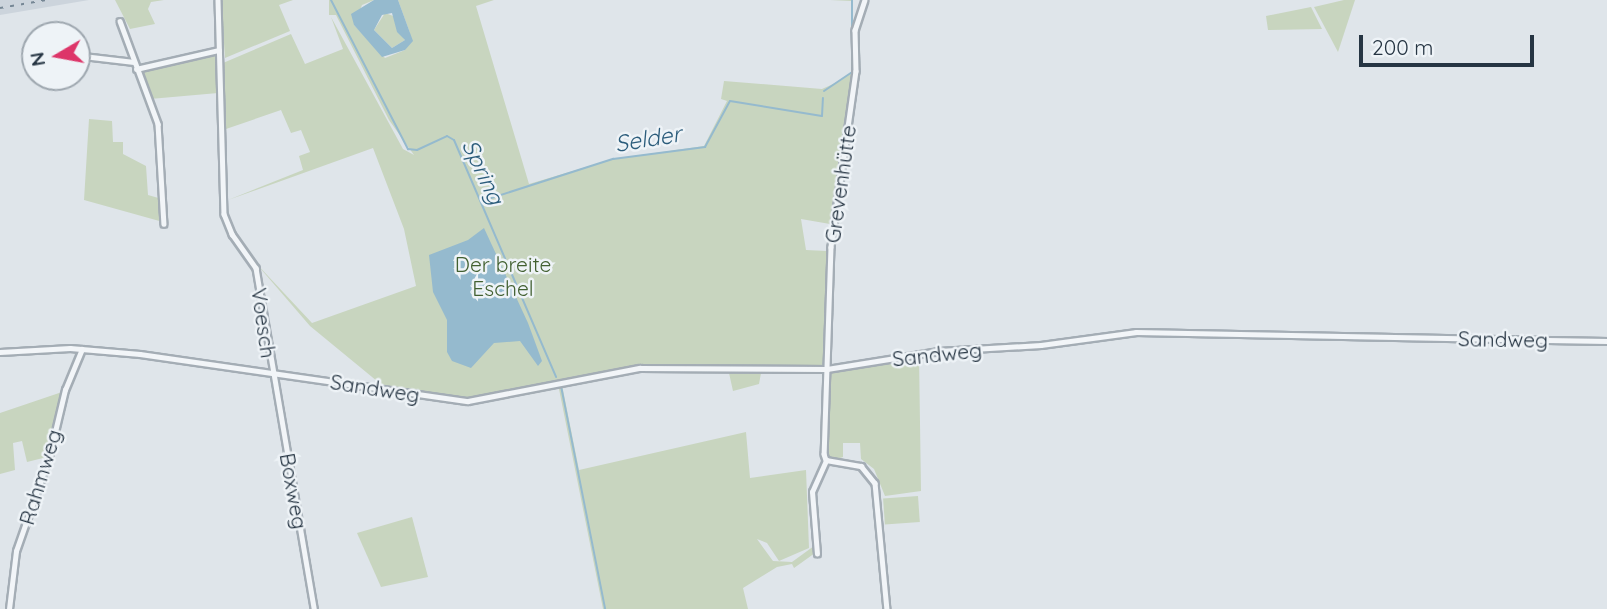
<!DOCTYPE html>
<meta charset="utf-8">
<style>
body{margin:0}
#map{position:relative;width:1607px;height:609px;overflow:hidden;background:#dfe5ea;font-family:Quicksand,sans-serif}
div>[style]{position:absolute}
.built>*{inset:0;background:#ccd4dc}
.green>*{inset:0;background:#c8d5bf;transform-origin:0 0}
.water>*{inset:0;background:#95bace}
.stream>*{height:2px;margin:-1px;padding:0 1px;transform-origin:1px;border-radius:1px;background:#95bace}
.roads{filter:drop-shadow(2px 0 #a4adb5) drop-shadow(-2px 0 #a4adb5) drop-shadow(0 2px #a4adb5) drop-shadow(0 -2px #a4adb5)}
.street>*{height:4.5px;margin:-2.25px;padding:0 2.25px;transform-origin:2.25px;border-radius:2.25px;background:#f2f5f8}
.rail>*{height:2px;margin-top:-1px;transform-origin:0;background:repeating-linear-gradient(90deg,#768795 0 3.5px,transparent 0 10.5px)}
span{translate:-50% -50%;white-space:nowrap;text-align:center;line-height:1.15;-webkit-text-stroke:5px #eef3f7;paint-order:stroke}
.street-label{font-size:21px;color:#263543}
.park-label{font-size:21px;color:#426031}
.water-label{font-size:23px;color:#2b5c7b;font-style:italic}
.north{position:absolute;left:21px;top:21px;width:70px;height:70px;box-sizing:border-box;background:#eef3f7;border:2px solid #9ea7af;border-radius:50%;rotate:260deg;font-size:19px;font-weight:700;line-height:28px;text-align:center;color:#263543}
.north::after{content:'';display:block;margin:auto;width:24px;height:32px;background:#dd3569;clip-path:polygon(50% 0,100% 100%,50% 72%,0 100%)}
.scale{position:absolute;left:1359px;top:35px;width:175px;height:32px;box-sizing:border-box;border:4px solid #263543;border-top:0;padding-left:9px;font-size:21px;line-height:24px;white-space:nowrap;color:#263543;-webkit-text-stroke:5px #eef3f7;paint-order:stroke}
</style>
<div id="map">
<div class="built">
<div style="clip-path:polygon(0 0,89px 0,0 15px)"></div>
</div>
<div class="green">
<div style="clip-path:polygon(115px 0,164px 0,151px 2px,148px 9px,155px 24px,130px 29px)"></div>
<div style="clip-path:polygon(221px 0,293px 0,279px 5px,290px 31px,225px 58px)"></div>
<div style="clip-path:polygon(329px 0,374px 0,362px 5px,354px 25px,385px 58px,405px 50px,410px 33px,398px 0,494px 0,476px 6px,529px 184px,613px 159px,704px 146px,727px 101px,721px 99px,724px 81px,822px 89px,840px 81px,852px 72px,851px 1px,830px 0,853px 0,853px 72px,830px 224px,801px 219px,806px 250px,827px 251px,824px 367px,647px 366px,467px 399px,383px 386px,310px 326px,254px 261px,312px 323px,416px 286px,404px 229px,373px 148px,228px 200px,303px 170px,299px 156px,310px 152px,301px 130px,291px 133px,281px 110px,226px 129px,223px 63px,291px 34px,305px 64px,343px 49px,331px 17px,403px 149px,414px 155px,389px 120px,336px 15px,329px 15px)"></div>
<div style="clip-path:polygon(1344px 0,1355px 0,1338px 52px,1314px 7px)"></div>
<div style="clip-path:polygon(1311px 7px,1322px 29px,1268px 30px,1266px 16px)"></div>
<div style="clip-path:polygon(385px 13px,396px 17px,397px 29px,405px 40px,392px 48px,374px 30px)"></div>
<div style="clip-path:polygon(216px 53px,218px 93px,150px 99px,139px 70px)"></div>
<div style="clip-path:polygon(89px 119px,112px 121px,113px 142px,123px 142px,123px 154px,146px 166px,148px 195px,162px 199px,163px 222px,84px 200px)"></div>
<div style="clip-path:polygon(919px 355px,921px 491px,885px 496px,874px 469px,861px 459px,860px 443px,843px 443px,843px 457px,834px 460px,827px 454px,829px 372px)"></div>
<div style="clip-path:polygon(660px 369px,823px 371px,824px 374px,761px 373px,759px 384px,733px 391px,729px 373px,621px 372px)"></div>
<div style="clip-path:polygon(558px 384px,562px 385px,579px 470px,746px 432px,750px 478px,806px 470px,809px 548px,779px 561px,767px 543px,757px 539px,773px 561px,792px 562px,814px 546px,815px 553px,794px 568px,792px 564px,777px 567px,743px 588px,748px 609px,603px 609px)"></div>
<div style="clip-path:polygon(62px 392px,47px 457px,27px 462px,22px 441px,13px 443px,15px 470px,0 474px,0 413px)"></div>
<div style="left:918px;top:496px;width:26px;height:35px;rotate:86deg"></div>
<div style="clip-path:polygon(412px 517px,428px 577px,381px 587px,357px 533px)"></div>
</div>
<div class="water">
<div style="clip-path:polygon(evenodd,374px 0,398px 0,413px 41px,405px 50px,382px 57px,354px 25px,351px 14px,374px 0,392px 13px,397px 32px,405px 40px,392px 48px,374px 30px,382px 15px,392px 13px)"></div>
<div style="clip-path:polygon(484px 228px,528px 323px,542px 361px,538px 366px,520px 341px,494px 343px,471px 368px,452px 361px,447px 352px,447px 320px,433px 292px,429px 255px,468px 240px)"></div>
</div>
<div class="stream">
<div style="left:331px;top:0;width:168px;rotate:62.7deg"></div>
<div style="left:408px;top:149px;width:9px;rotate:6deg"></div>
<div style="left:417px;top:150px;width:33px;rotate:-25deg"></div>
<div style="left:447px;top:136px;width:8px;rotate:30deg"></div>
<div style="left:454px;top:140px;width:258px;rotate:66.7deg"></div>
<div style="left:824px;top:91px;width:34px;rotate:-34deg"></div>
<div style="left:852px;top:72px;width:72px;rotate:-90deg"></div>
<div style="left:482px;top:201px;width:138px;rotate:-17.8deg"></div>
<div style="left:613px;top:159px;width:93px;rotate:-7.4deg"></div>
<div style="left:705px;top:147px;width:52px;rotate:-61.5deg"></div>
<div style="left:730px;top:101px;width:93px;rotate:9.3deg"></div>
<div style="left:822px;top:116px;width:18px;rotate:-87deg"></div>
<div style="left:561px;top:386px;width:227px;rotate:78.8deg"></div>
</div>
<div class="roads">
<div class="street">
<div style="left:218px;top:0;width:214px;rotate:88.4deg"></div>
<div style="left:224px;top:214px;width:22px;rotate:68deg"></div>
<div style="left:232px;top:234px;width:42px;rotate:54.8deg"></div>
<div style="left:256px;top:268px;width:346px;rotate:80.3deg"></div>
<div style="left:865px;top:0;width:32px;rotate:108deg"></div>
<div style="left:855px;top:30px;width:41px;rotate:88.6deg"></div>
<div style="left:856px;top:71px;width:178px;rotate:98.1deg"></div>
<div style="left:831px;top:247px;width:207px;rotate:91.9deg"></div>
<div style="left:824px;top:454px;width:6px;rotate:72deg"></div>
<div style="left:826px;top:460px;width:36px;rotate:10deg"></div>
<div style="left:861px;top:466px;width:22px;rotate:51deg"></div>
<div style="left:875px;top:483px;width:127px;rotate:84.6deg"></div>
<div style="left:120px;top:21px;width:110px;rotate:69.7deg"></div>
<div style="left:158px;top:124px;width:100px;rotate:86.6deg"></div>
<div style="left:83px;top:56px;width:51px;rotate:6.7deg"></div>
<div style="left:136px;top:69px;width:85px;rotate:-12.9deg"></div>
<div style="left:0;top:352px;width:70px;rotate:-3.3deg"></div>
<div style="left:70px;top:348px;width:70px;rotate:4.9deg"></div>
<div style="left:140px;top:354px;width:331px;rotate:8.2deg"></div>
<div style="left:468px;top:401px;width:175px;rotate:-10.9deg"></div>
<div style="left:640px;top:368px;width:187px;rotate:0.3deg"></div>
<div style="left:827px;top:369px;width:113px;rotate:-9.1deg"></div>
<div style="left:939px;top:351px;width:102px;rotate:-3.4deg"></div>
<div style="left:1041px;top:345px;width:96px;rotate:-7.8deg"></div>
<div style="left:1136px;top:332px;width:471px;rotate:1.1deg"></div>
<div style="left:817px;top:554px;width:62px;rotate:-94.6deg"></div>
<div style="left:812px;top:492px;width:35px;rotate:-66deg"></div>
<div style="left:9px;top:609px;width:58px;rotate:-83.1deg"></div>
<div style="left:16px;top:551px;width:100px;rotate:-70.7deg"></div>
<div style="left:49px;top:457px;width:69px;rotate:-76.6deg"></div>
<div style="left:65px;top:390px;width:44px;rotate:-67.5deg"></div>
</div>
</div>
<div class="rail">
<div style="left:0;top:8px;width:47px;rotate:-9.9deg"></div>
</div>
<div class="street-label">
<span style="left:840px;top:184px;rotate:-82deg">Grevenhütte</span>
<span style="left:264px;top:323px;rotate:82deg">Voesch</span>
<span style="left:1503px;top:339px;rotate:1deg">Sandweg</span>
<span style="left:937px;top:354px;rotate:-6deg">Sandweg</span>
<span style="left:375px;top:388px;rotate:9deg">Sandweg</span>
<span style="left:40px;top:477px;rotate:-73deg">Rahmweg</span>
<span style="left:294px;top:491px;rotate:80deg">Boxweg</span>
</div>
<div class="park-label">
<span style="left:503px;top:276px">Der breite<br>Eschel</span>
</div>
<div class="water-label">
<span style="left:648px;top:139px;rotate:-9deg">Selder</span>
<span style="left:483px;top:172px;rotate:65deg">Spring</span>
</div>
<div class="north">N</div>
<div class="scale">200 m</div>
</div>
